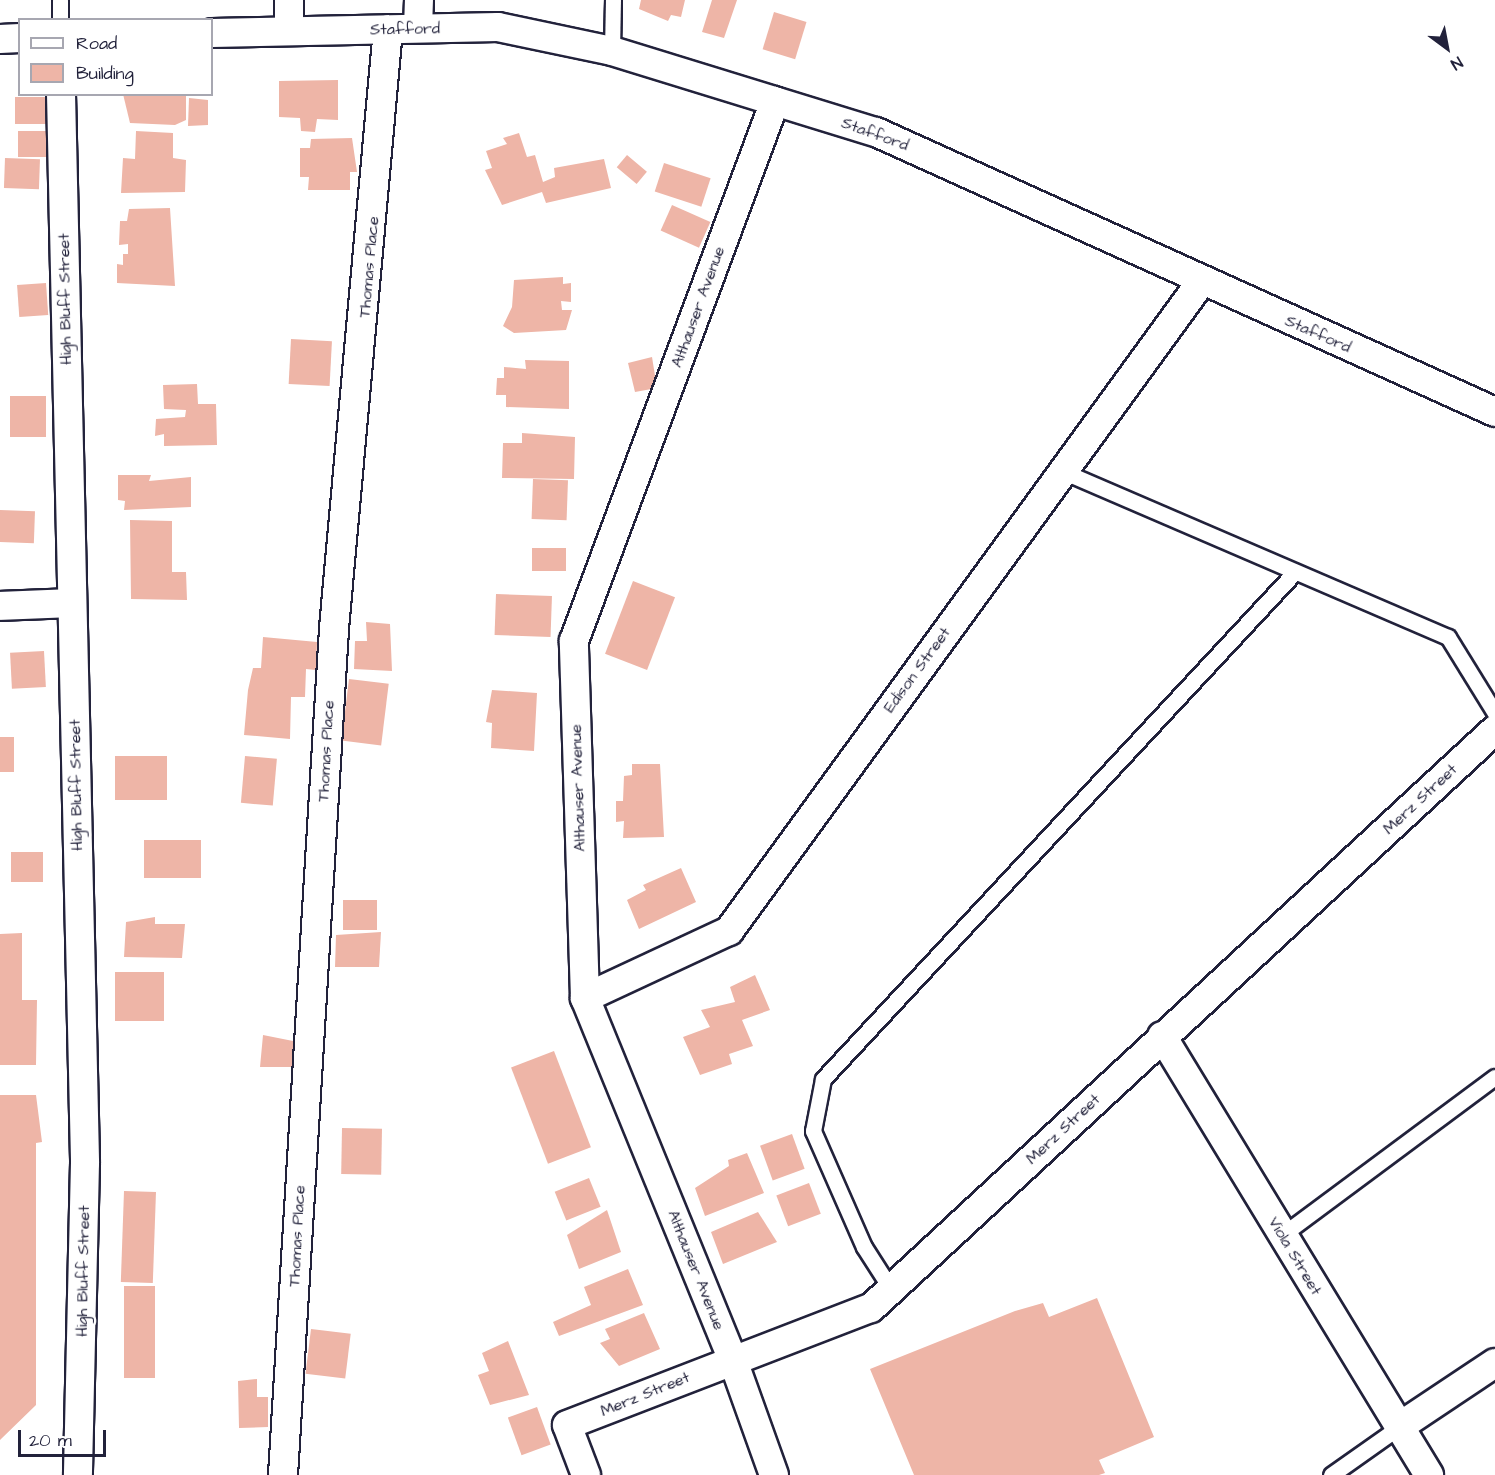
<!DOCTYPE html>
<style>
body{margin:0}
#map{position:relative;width:1495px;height:1475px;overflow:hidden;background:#fff;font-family:"Architects Daughter",sans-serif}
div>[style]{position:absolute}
.building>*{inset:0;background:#eeb5a7;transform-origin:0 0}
.roads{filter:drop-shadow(2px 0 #22223b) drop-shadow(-2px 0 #22223b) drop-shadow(0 2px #22223b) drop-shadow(0 -2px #22223b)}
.lane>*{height:15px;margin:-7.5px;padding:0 7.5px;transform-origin:7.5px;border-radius:7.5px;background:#fff}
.street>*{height:28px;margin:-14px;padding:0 14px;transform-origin:14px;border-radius:14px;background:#fff}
span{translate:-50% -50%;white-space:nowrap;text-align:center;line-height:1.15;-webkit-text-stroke:4.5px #fff;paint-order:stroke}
.street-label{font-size:16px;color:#22223b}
.legend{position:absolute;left:18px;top:18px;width:195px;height:78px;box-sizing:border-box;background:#fff;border:2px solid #a7a7b1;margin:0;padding:8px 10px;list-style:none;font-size:18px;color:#22223b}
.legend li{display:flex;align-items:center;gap:12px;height:30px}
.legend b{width:30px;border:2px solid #a7a7b1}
.north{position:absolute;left:1417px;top:18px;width:60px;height:60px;-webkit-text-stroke:4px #fff;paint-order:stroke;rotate:148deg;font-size:16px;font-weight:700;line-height:24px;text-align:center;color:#22223b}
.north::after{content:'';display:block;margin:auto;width:21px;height:27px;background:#22223b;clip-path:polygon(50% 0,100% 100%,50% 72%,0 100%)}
.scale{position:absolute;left:18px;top:1430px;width:88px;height:27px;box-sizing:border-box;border:3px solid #22223b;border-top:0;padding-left:8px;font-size:18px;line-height:21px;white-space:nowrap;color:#22223b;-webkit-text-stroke:4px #fff;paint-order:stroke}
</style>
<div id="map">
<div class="building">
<div style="clip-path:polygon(641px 0,685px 0,681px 17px,671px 15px,668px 21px,639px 9px)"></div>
<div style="clip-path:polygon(712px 0,737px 0,724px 38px,702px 32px)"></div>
<div style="left:774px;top:12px;width:34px;height:39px;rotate:17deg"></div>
<div style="clip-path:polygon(338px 80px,338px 120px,317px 119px,315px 132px,301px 131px,300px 118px,279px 117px,279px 81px)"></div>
<div style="clip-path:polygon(123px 94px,186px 94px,186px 120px,175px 125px,130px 123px)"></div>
<div style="left:15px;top:97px;width:33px;height:27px"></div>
<div style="clip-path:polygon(189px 98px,208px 100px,208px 125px,188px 126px)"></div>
<div style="left:18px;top:131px;width:30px;height:26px"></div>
<div style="clip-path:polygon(136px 131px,173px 133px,173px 158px,186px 160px,185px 192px,121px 193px,123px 158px,135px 159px)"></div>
<div style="clip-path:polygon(519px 133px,527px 157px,535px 155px,543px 182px,555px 177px,554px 168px,604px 159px,611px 188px,546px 203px,542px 192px,502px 205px,485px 170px,492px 168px,486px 151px,507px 144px,503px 138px)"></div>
<div style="clip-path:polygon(352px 138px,357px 172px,350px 172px,350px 190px,308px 190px,309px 177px,300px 177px,300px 148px,310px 148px,311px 139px)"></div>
<div style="left:627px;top:155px;width:26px;height:16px;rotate:40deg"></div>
<div style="left:5px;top:158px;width:35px;height:30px;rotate:2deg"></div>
<div style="left:664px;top:163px;width:49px;height:30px;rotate:18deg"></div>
<div style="left:672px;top:205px;width:42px;height:28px;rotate:24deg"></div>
<div style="clip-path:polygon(170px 208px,175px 286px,117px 283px,117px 264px,123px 265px,123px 254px,128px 254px,128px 244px,119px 245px,120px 221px,127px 221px,129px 209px)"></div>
<div style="clip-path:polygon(563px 277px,563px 284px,571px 283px,571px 302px,561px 301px,562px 310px,572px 310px,566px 330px,514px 333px,503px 326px,512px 307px,514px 280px)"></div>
<div style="left:46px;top:283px;width:32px;height:29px;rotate:86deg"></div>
<div style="left:291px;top:339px;width:41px;height:45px;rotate:3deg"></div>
<div style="clip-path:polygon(652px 357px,657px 388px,635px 392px,628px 363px)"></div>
<div style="clip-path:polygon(525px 360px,569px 361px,569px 409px,506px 407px,506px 395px,496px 395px,497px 378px,504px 378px,504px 367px,526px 369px)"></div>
<div style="clip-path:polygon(197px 384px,198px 404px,216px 404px,217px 445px,164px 446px,164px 434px,155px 436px,156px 419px,185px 417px,186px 410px,164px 409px,163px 385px)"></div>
<div style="left:46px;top:396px;width:41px;height:36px;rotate:90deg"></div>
<div style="clip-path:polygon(522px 433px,575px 437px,574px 479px,502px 478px,503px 443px,522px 443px)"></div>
<div style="clip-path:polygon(118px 475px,151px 475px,149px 481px,191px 477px,191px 507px,124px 510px,125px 501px,118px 500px)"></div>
<div style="left:533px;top:479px;width:35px;height:40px;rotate:2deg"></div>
<div style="left:0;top:510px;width:35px;height:32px;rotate:2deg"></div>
<div style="clip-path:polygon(130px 520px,172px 521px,172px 572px,186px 572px,187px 600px,131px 599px)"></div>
<div style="left:532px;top:548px;width:34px;height:23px"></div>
<div style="left:633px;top:581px;width:45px;height:78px;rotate:21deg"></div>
<div style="left:496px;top:594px;width:56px;height:41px;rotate:2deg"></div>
<div style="clip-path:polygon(366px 622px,390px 624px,392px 671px,354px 669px,355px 641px,367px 641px)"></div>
<div style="clip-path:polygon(263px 637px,317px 642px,316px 670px,306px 669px,305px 697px,291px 697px,290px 739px,244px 735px,248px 690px,253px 668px,261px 668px)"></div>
<div style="left:44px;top:651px;width:36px;height:34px;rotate:87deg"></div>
<div style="left:349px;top:679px;width:40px;height:62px;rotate:7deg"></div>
<div style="clip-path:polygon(492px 690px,537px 693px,534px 751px,491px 748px,492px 723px,486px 722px)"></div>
<div style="left:0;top:737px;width:14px;height:35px"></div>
<div style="left:167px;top:756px;width:44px;height:52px;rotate:90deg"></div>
<div style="left:245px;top:756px;width:32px;height:47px;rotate:5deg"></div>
<div style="clip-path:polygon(632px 764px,660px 764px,664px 837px,623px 838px,624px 821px,616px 822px,616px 801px,623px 801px,624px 776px,632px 775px)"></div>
<div style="left:144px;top:840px;width:57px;height:38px"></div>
<div style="left:43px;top:852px;width:30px;height:32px;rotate:90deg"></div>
<div style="clip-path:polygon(681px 868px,696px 902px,639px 929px,627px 900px,646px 890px,643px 885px)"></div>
<div style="left:377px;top:900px;width:30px;height:34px;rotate:90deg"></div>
<div style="clip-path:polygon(155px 917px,155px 924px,185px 924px,182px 958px,124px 957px,126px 922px)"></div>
<div style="clip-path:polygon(381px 932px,379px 967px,335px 967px,336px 935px)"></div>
<div style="clip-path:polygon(22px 933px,22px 1000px,37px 1000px,36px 1065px,0 1065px,0 934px)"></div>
<div style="left:115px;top:972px;width:49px;height:49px"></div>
<div style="clip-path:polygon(755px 975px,770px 1010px,742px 1020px,753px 1046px,729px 1054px,732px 1064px,700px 1075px,683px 1037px,710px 1027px,701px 1010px,735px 1002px,730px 987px)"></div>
<div style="clip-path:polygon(263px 1035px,303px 1043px,301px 1067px,260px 1067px)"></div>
<div style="left:554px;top:1051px;width:103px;height:46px;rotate:69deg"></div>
<div style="clip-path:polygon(0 1095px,36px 1095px,42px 1142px,36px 1143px,36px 1405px,0 1440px)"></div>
<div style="left:342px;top:1128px;width:40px;height:46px;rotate:1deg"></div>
<div style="left:792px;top:1134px;width:37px;height:34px;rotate:70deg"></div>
<div style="clip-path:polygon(747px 1153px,764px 1193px,705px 1216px,695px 1188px,729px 1166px,728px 1160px)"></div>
<div style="left:589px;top:1178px;width:31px;height:37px;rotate:68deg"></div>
<div style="left:809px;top:1183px;width:33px;height:35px;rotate:69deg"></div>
<div style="left:124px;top:1191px;width:32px;height:91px;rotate:2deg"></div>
<div style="clip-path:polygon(607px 1210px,621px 1252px,579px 1269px,567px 1235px)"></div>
<div style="clip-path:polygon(758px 1212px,777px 1242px,723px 1264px,711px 1232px)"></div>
<div style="clip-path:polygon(628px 1269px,643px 1305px,559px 1336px,553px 1322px,591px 1305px,584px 1287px)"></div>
<div style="left:155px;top:1286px;width:92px;height:31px;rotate:90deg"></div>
<div style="clip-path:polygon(1097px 1298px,1154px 1437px,1099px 1460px,1105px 1473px,1099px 1475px,914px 1475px,870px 1369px,1015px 1311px,1043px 1303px,1049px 1317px)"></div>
<div style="clip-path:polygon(644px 1313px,660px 1349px,619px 1366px,600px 1343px,610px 1339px,605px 1329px)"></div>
<div style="left:311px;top:1329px;width:40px;height:45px;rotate:7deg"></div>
<div style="clip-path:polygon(508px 1341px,529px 1395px,490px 1405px,478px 1375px,489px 1371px,482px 1353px)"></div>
<div style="clip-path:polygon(257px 1379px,257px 1397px,268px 1397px,268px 1427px,239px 1428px,238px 1381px)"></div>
<div style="left:537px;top:1407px;width:40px;height:31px;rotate:70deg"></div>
</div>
<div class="roads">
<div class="lane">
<div style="left:60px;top:20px;width:20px;rotate:-90deg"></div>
<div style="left:612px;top:51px;width:51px;rotate:-88.9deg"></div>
<div style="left:1060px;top:470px;width:422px;rotate:23.3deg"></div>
<div style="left:1448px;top:637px;width:89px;rotate:58.3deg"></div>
<div style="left:1282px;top:1235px;width:265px;rotate:-36.6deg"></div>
<div style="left:891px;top:1289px;width:50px;rotate:-122.7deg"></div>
<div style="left:864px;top:1247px;width:127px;rotate:-113.7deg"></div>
<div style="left:813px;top:1131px;width:53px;rotate:-79.1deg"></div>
<div style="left:823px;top:1079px;width:693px;rotate:-47.05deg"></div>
<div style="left:1331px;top:1475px;width:83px;rotate:-35.2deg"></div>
</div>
<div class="street">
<div style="left:418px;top:28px;width:28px;rotate:-88deg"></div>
<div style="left:289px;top:31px;width:31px;rotate:-90deg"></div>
<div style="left:212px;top:33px;width:286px;rotate:-1.2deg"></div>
<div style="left:498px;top:27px;width:116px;rotate:11.9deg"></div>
<div style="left:612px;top:51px;width:276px;rotate:17.1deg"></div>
<div style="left:876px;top:132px;width:679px;rotate:24.34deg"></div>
<div style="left:0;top:39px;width:20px;rotate:-3deg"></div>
<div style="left:61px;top:94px;width:1069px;rotate:88.71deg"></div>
<div style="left:85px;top:1163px;width:312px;rotate:91.3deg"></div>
<div style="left:0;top:606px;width:71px;rotate:-2.4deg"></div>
<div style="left:585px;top:998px;width:159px;rotate:-25deg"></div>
<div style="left:729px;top:931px;width:802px;rotate:-53.97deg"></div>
<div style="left:1162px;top:1036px;width:514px;rotate:58.69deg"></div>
<div style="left:1399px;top:1427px;width:115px;rotate:-33.7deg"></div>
<div style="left:283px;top:1475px;width:849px;rotate:-86.55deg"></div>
<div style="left:334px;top:628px;width:601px;rotate:-84.85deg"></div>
<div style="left:586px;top:1475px;width:53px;rotate:-110.8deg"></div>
<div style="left:567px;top:1425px;width:326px;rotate:-21.1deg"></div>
<div style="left:871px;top:1308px;width:851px;rotate:-42.81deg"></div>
<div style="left:774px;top:1475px;width:124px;rotate:-109.7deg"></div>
<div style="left:732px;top:1358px;width:389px;rotate:-112.2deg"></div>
<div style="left:585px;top:998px;width:357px;rotate:-91.8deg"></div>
<div style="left:574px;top:641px;width:576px;rotate:-69.58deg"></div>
</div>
</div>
<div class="street-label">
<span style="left:405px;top:29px;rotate:-1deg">Stafford</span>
<span style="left:875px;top:134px;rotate:20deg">Stafford</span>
<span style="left:369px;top:267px;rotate:-85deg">Thomas Place</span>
<span style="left:65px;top:299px;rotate:-91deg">High Bluff Street</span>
<span style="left:698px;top:307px;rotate:-70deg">Althauser Avenue</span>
<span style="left:1318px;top:334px;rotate:24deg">Stafford</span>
<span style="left:917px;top:670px;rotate:-54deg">Edison Street</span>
<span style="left:326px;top:751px;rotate:-87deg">Thomas Place</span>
<span style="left:76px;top:785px;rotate:-91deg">High Bluff Street</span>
<span style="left:578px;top:788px;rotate:-92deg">Althauser Avenue</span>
<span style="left:1420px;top:799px;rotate:-43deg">Merz Street</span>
<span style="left:1063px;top:1129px;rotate:-43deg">Merz Street</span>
<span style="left:297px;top:1236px;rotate:-87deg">Thomas Place</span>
<span style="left:1295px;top:1256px;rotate:59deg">Viola Street</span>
<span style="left:696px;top:1270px;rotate:68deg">Althauser Avenue</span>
<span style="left:83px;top:1271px;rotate:-89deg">High Bluff Street</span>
<span style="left:645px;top:1394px;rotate:-22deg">Merz Street</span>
</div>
<ul class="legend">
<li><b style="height:8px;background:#fff"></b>Road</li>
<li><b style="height:16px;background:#eeb5a7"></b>Building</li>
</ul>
<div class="north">N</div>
<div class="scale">20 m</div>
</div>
